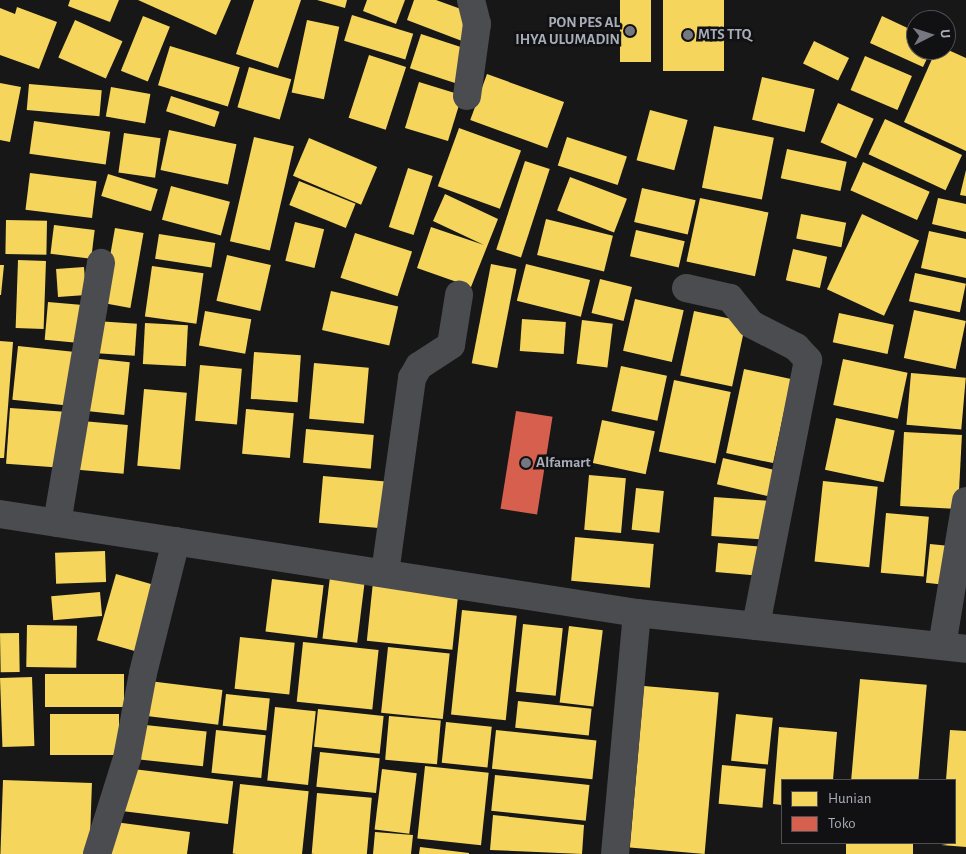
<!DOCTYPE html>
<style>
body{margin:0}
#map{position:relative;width:966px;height:854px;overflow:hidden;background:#171717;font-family:"Alegreya Sans",sans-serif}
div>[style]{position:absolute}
.homes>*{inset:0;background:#f6d55c;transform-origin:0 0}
.shops>*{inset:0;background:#d6604d;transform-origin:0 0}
.minor>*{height:28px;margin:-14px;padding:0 14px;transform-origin:14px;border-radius:14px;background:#4b4c50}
.dots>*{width:14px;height:14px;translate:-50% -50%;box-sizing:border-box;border:2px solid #111113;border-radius:50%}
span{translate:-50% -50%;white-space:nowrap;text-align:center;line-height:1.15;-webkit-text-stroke:5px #111113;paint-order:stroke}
.poi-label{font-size:15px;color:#a8adb8;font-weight:700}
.right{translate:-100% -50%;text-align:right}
.left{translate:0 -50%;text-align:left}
.legend{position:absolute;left:781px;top:779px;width:175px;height:65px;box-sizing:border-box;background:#111113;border:1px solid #4d4f55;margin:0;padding:6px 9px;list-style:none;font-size:15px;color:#a8adb8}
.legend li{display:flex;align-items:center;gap:10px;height:25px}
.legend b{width:25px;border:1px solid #4d4f55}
.north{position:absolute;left:906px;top:10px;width:50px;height:50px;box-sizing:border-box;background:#111113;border:1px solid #4d4f55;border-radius:50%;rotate:85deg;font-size:14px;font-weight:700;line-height:20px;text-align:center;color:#a8adb8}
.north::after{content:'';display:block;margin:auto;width:18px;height:22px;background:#757880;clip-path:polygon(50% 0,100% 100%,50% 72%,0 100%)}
</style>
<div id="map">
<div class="homes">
<div style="clip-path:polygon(70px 0,119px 0,110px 22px,68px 6px)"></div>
<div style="clip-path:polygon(138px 0,231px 0,216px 35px)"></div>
<div style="clip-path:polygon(254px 0,301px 0,278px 68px,236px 54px)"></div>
<div style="clip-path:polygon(317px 0,347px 0,345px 8px)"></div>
<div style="clip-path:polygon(367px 0,405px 0,396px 24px,363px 11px)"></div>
<div style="clip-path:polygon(414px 0,436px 0,472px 13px,462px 41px,407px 20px)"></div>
<div style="left:620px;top:0;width:31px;height:62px"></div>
<div style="left:663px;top:0;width:61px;height:71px"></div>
<div style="clip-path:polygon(17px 7px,57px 22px,39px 69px,0 55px,0 8px,15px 14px)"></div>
<div style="left:352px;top:15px;width:64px;height:27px;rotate:17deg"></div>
<div style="left:143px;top:16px;width:29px;height:59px;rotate:22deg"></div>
<div style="clip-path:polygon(882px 16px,916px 32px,916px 50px,931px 50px,923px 67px,870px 43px)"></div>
<div style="left:75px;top:20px;width:52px;height:41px;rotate:24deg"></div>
<div style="left:307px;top:20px;width:33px;height:74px;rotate:12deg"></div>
<div style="left:421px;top:34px;width:49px;height:36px;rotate:18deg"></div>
<div style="left:814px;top:41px;width:39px;height:25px;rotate:26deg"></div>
<div style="left:170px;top:46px;width:73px;height:41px;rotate:17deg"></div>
<div style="clip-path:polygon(946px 49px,966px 58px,966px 151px,904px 122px,936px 50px)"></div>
<div style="left:369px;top:55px;width:39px;height:66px;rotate:18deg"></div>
<div style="left:865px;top:56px;width:51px;height:37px;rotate:23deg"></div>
<div style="left:249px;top:67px;width:44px;height:42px;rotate:16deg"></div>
<div style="left:487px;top:74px;width:82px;height:49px;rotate:20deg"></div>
<div style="left:762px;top:77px;width:54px;height:44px;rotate:13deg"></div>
<div style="left:419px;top:82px;width:45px;height:48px;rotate:17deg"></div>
<div style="clip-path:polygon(0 83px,21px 87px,10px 142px,0 140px)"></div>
<div style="left:29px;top:84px;width:73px;height:26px;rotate:5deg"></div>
<div style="left:111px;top:87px;width:40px;height:30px;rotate:10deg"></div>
<div style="left:171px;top:96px;width:51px;height:16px;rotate:18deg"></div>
<div style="left:838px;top:103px;width:39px;height:43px;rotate:24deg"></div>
<div style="left:650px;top:110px;width:39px;height:52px;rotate:15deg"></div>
<div style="left:885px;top:119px;width:85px;height:39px;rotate:25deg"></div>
<div style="left:34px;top:121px;width:77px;height:33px;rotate:8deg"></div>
<div style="left:714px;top:126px;width:61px;height:63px;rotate:11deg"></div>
<div style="left:459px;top:128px;width:66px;height:62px;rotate:20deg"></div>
<div style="left:169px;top:130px;width:69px;height:41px;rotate:12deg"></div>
<div style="left:124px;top:133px;width:37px;height:40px;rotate:8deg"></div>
<div style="left:254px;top:137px;width:41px;height:107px;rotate:13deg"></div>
<div style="left:567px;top:137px;width:63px;height:30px;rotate:18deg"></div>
<div style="left:309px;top:138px;width:74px;height:41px;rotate:23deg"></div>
<div style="left:787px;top:149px;width:61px;height:30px;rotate:12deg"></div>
<div style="left:525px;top:161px;width:26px;height:93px;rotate:18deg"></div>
<div style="left:863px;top:162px;width:73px;height:31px;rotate:24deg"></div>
<div style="left:408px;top:168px;width:26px;height:62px;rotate:18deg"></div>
<div style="clip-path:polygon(966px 170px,966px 196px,960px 195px)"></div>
<div style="left:30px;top:173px;width:67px;height:37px;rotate:7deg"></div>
<div style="left:108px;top:174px;width:52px;height:23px;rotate:17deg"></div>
<div style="left:570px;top:177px;width:61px;height:36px;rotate:21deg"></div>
<div style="left:299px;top:181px;width:61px;height:26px;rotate:22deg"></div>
<div style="left:171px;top:186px;width:61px;height:35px;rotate:15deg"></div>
<div style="left:642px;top:188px;width:55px;height:35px;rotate:13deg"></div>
<div style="clip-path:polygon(445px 194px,498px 219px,471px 287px,417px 268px,431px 227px,484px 245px,433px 221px)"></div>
<div style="left:700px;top:198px;width:70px;height:65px;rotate:12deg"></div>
<div style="clip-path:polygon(938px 198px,966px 204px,966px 232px,932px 224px)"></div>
<div style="left:801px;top:214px;width:46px;height:25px;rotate:11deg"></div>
<div style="left:862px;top:214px;width:63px;height:83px;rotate:25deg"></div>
<div style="left:546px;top:219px;width:69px;height:37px;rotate:14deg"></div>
<div style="left:6px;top:220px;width:41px;height:34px;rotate:1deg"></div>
<div style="left:295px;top:222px;width:30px;height:40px;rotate:14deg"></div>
<div style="left:54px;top:225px;width:41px;height:29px;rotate:7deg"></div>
<div style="left:115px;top:228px;width:29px;height:76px;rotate:10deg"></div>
<div style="left:636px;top:230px;width:50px;height:27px;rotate:13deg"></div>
<div style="clip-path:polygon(929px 231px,966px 239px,966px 278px,921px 268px)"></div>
<div style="left:355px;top:233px;width:60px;height:47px;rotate:18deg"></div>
<div style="left:159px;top:234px;width:57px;height:25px;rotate:9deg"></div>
<div style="left:793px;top:249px;width:35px;height:32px;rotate:13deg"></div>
<div style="left:227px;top:255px;width:45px;height:47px;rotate:13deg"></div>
<div style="left:18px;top:260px;width:28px;height:68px;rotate:2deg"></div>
<div style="left:491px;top:264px;width:26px;height:101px;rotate:11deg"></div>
<div style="left:526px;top:264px;width:66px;height:38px;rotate:14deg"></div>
<div style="clip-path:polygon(0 265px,4px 265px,1px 295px,0 295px)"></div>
<div style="left:152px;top:266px;width:52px;height:51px;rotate:8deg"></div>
<div style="left:84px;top:267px;width:28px;height:28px;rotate:86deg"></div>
<div style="left:915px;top:273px;width:52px;height:29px;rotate:12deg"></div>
<div style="left:600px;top:279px;width:33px;height:35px;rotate:14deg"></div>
<div style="left:331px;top:291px;width:69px;height:40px;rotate:13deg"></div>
<div style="left:635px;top:299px;width:50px;height:53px;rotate:13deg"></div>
<div style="left:48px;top:302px;width:35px;height:38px;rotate:5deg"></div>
<div style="left:914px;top:310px;width:53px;height:49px;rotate:12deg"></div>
<div style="left:205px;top:311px;width:47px;height:35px;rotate:10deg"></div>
<div style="left:694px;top:311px;width:53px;height:66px;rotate:12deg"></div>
<div style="left:839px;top:313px;width:56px;height:30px;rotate:12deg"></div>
<div style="left:522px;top:319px;width:44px;height:32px;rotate:4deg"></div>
<div style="left:582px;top:320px;width:31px;height:44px;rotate:7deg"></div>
<div style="left:96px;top:321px;width:41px;height:32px;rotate:4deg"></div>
<div style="left:145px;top:323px;width:43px;height:41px;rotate:3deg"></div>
<div style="clip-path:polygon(0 341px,13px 342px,4px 458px,0 458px)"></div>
<div style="left:18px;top:346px;width:60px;height:54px;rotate:6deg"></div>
<div style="left:254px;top:352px;width:47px;height:47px;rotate:4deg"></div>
<div style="left:90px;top:358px;width:40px;height:53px;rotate:6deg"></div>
<div style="left:843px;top:359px;width:66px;height:47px;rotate:12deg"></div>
<div style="left:314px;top:363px;width:55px;height:56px;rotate:5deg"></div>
<div style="left:200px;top:365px;width:42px;height:56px;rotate:5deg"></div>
<div style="left:621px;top:366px;width:47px;height:46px;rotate:12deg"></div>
<div style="left:744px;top:369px;width:48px;height:86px;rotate:12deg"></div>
<div style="left:911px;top:373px;width:55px;height:52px;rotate:5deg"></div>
<div style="left:674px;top:380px;width:58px;height:73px;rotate:12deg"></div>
<div style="left:144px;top:389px;width:43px;height:77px;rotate:5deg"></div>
<div style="left:10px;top:408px;width:55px;height:56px;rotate:4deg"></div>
<div style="left:246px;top:409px;width:48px;height:45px;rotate:5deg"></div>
<div style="left:836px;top:418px;width:60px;height:53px;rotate:12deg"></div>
<div style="left:602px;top:420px;width:54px;height:44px;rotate:12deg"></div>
<div style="left:82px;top:421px;width:46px;height:49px;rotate:5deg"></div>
<div style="left:306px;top:429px;width:68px;height:34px;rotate:5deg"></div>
<div style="left:904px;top:432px;width:58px;height:74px;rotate:3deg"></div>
<div style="left:723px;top:458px;width:54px;height:27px;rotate:13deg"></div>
<div style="left:589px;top:475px;width:37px;height:55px;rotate:5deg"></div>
<div style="left:323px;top:476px;width:63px;height:47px;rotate:5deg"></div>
<div style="left:823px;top:481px;width:55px;height:81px;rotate:6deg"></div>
<div style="left:636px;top:488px;width:28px;height:42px;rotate:6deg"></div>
<div style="left:714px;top:497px;width:53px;height:39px;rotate:4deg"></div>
<div style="left:886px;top:513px;width:43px;height:60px;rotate:5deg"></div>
<div style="left:575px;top:537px;width:79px;height:44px;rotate:5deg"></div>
<div style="left:718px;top:543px;width:44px;height:29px;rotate:5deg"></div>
<div style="left:930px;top:544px;width:20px;height:39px;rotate:6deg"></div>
<div style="left:105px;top:551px;width:31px;height:50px;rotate:88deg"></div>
<div style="left:116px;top:574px;width:50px;height:69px;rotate:16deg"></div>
<div style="left:330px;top:577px;width:35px;height:62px;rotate:7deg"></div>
<div style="left:272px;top:579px;width:52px;height:53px;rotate:7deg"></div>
<div style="left:373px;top:582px;width:86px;height:59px;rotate:6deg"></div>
<div style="left:100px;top:592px;width:24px;height:49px;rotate:85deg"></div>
<div style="left:462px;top:610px;width:55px;height:105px;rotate:6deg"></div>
<div style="left:523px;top:624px;width:40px;height:68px;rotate:6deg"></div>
<div style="left:27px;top:625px;width:50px;height:42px;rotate:1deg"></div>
<div style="left:569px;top:626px;width:34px;height:77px;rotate:7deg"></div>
<div style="left:19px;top:633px;width:39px;height:19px;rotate:89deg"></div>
<div style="left:240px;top:637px;width:55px;height:52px;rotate:6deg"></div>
<div style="left:303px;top:642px;width:76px;height:60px;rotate:6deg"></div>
<div style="left:388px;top:647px;width:62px;height:66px;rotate:6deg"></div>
<div style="left:124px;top:674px;width:33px;height:79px;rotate:90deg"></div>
<div style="left:32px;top:677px;width:69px;height:32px;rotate:88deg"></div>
<div style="left:860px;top:679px;width:67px;height:101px;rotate:5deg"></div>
<div style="left:149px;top:681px;width:74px;height:35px;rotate:7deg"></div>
<div style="left:644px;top:686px;width:75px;height:162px;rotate:5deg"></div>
<div style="left:226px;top:694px;width:44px;height:32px;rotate:6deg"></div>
<div style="left:518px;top:701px;width:74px;height:27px;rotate:6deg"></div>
<div style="left:275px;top:707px;width:41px;height:74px;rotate:6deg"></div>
<div style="left:318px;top:709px;width:66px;height:38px;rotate:6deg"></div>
<div style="left:119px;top:714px;width:41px;height:69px;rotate:90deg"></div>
<div style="left:736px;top:714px;width:37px;height:47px;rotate:6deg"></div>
<div style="left:389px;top:716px;width:52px;height:44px;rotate:5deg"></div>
<div style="left:446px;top:722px;width:46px;height:41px;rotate:6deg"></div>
<div style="left:136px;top:724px;width:71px;height:35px;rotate:6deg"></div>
<div style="clip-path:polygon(779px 727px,837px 732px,833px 780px,782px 780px,782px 805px,773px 804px)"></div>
<div style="left:216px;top:730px;width:50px;height:43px;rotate:6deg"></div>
<div style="left:496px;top:730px;width:101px;height:39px;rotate:6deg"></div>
<div style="clip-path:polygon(950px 730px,966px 731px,966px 847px,941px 845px,955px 843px,955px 780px,946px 780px)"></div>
<div style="left:320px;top:752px;width:60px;height:35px;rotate:6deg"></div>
<div style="left:722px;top:765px;width:44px;height:39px;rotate:5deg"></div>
<div style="left:425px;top:766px;width:64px;height:73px;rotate:6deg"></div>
<div style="left:125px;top:768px;width:109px;height:43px;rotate:7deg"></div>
<div style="left:382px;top:769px;width:35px;height:61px;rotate:7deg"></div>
<div style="left:495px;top:775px;width:95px;height:36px;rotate:6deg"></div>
<div style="left:3px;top:780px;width:89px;height:74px;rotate:2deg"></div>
<div style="left:240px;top:784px;width:69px;height:70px;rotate:6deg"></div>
<div style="left:317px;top:793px;width:55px;height:61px;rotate:5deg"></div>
<div style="clip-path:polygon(493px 815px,584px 825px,582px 854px,490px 850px)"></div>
<div style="clip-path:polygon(115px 822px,190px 832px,187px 854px,111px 854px)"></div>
<div style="clip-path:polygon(375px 832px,413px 835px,411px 854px,373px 854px)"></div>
<div style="left:846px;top:843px;width:67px;height:11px"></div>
<div style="clip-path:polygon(420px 847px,469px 853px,469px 854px,419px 854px)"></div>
</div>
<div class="shops">
<div style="left:516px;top:411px;width:37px;height:99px;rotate:9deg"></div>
</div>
<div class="minor">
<div style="left:467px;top:96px;width:73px;rotate:-82.1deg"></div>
<div style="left:477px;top:24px;width:25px;rotate:-104deg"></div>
<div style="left:686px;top:288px;width:45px;rotate:12.8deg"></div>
<div style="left:730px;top:298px;width:33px;rotate:51deg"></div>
<div style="left:751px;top:324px;width:51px;rotate:27.1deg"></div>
<div style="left:796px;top:347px;width:18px;rotate:47deg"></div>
<div style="left:808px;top:360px;width:271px;rotate:101.1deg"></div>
<div style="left:0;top:514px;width:645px;rotate:8.83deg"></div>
<div style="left:637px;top:613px;width:331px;rotate:6.2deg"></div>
<div style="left:57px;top:523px;width:264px;rotate:-80.4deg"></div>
<div style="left:385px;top:573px;width:197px;rotate:-82.1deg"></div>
<div style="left:412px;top:378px;width:14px;rotate:-60deg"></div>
<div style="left:419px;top:366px;width:38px;rotate:-33deg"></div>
<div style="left:451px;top:345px;width:51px;rotate:-80.9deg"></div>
<div style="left:942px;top:646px;width:147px;rotate:-80.6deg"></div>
<div style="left:97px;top:854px;width:101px;rotate:-72.6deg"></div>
<div style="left:127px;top:758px;width:86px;rotate:-79.3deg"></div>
<div style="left:143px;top:673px;width:136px;rotate:-76deg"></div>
<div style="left:615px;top:854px;width:242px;rotate:-84.8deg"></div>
</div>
<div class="dots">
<div style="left:630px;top:31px;background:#757880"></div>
<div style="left:688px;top:35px;background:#757880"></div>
<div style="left:526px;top:463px;background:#757880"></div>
</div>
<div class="poi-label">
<span class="right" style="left:620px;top:31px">PON PES AL<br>IHYA ULUMADIN</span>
<span class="left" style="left:698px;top:35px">MTS TTQ</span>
<span class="left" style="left:536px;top:463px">Alfamart</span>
</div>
<ul class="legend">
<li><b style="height:14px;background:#f6d55c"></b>Hunian</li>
<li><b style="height:14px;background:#d6604d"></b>Toko</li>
</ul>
<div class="north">U</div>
</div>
